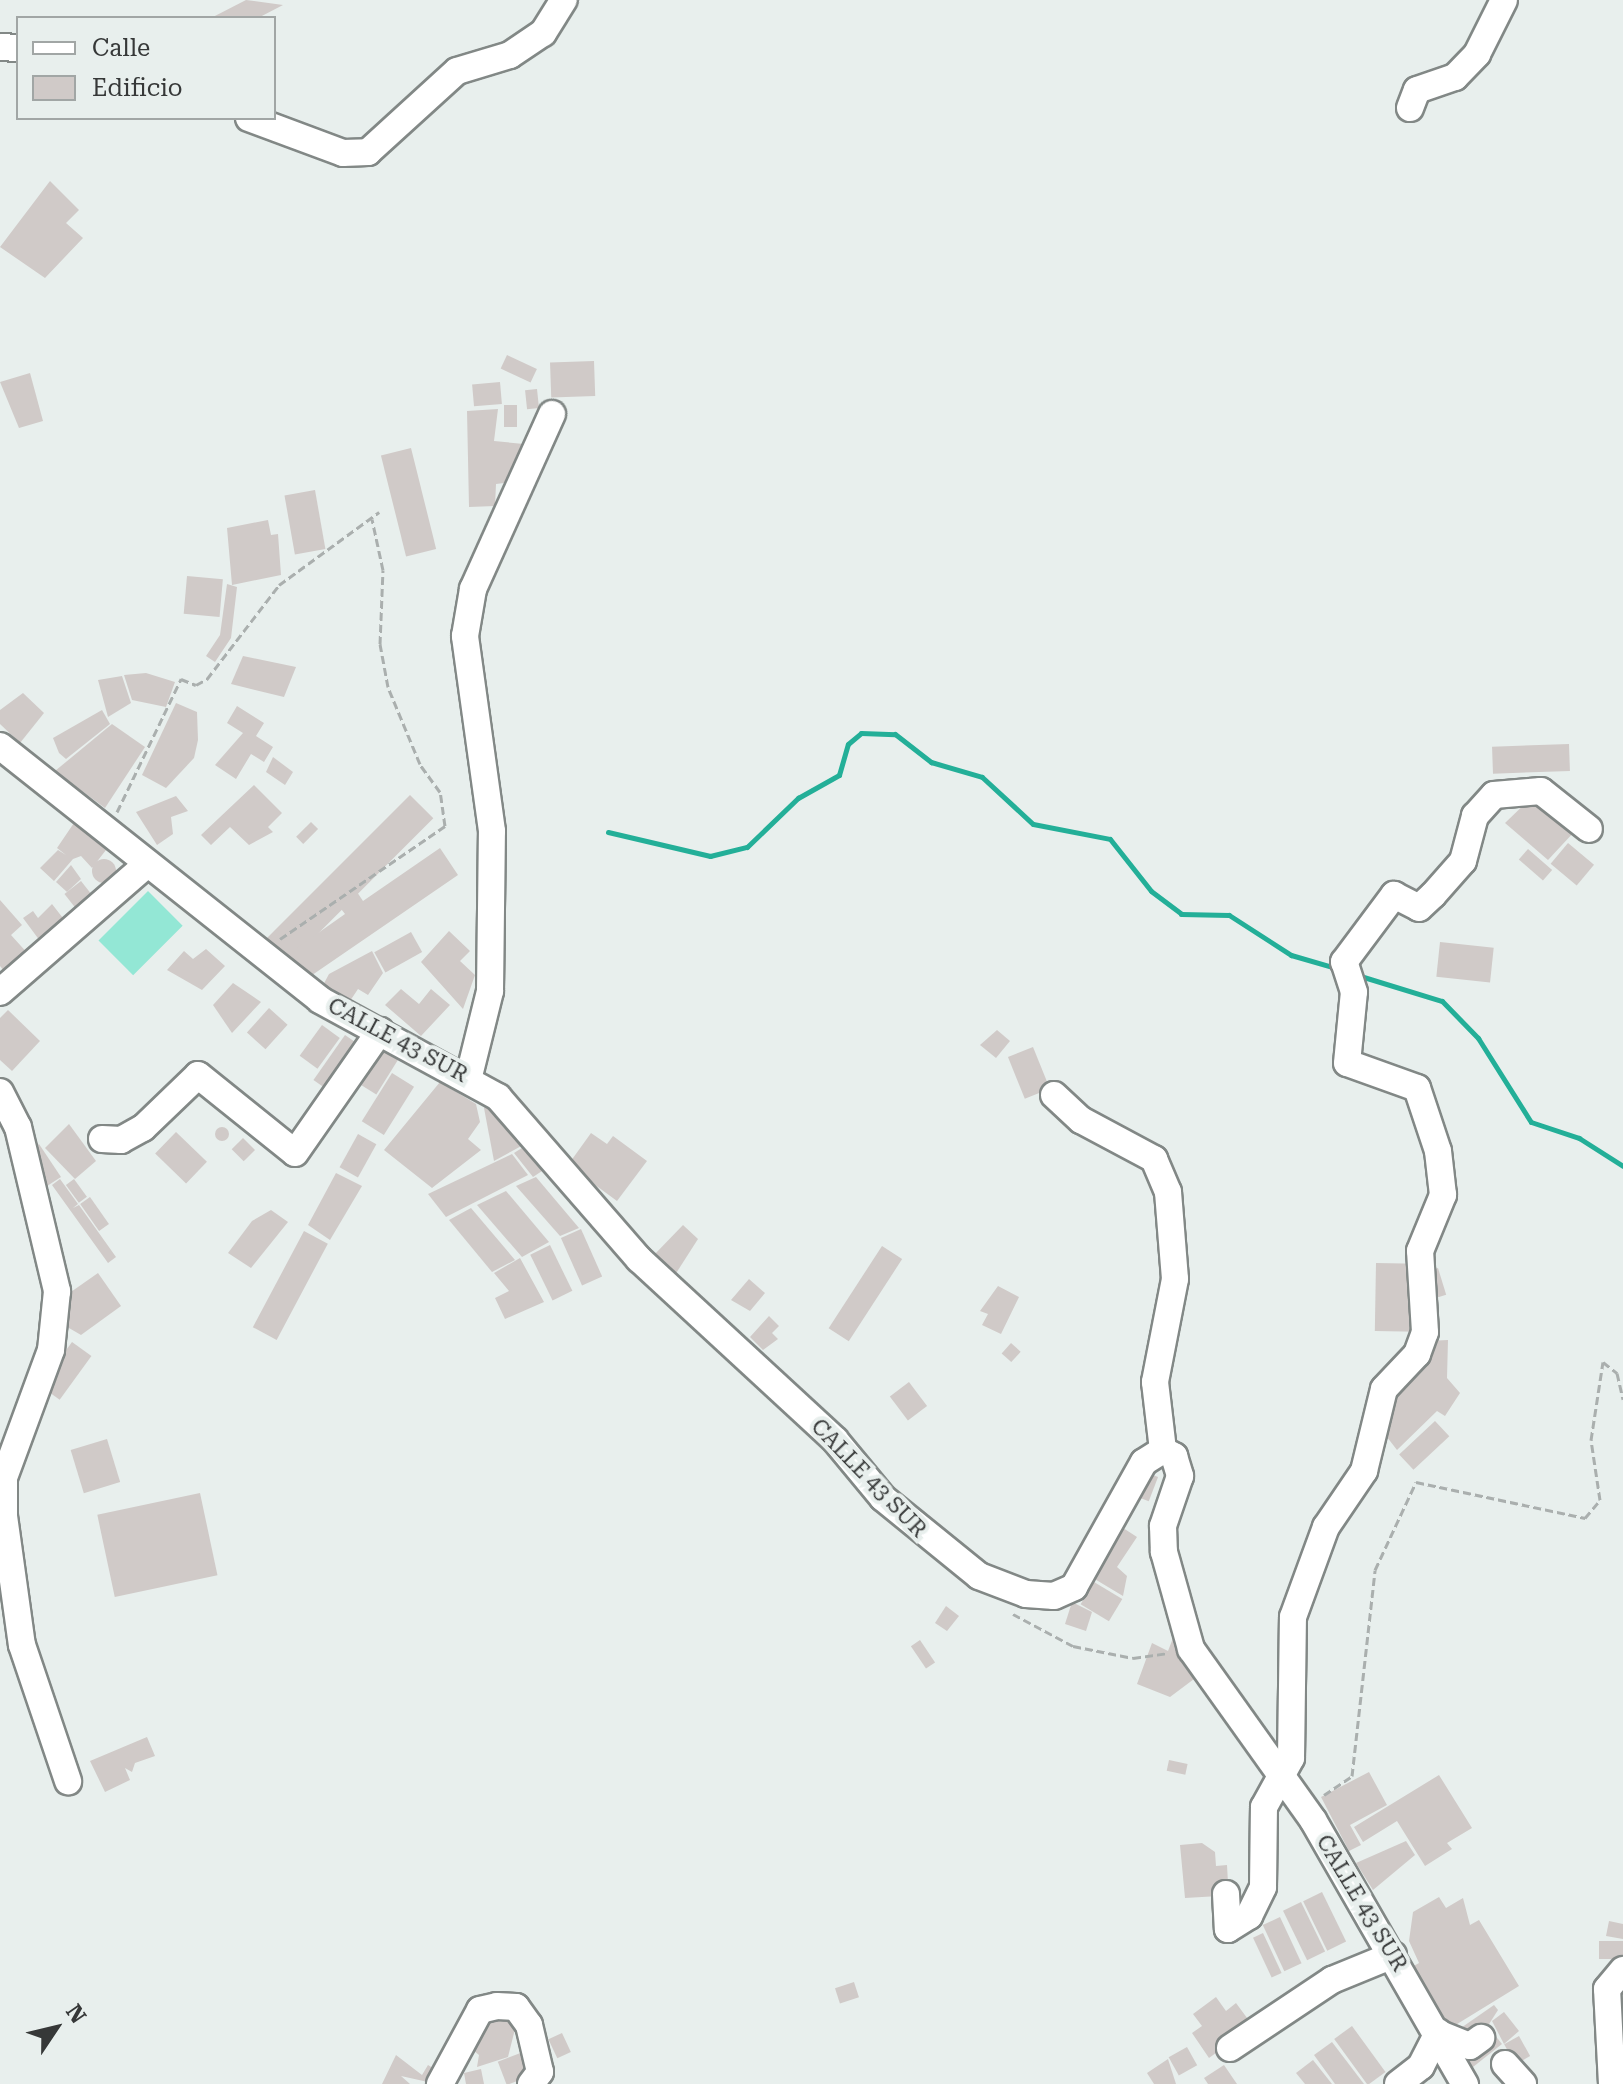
<!DOCTYPE html>
<style>
body{margin:0}
#map{position:relative;width:1623px;height:2084px;overflow:hidden;background:#e8efed;font-family:"Roboto Serif",serif}
div>[style]{position:absolute}
.green>*{inset:0;background:#93e7d5;transform-origin:0 0}
.stream>*{height:5px;margin:-2.5px;padding:0 2.5px;transform-origin:2.5px;border-radius:2.5px;background:#23af98}
.building>*{inset:0;background:#d0cac8;transform-origin:0 0}
.round{border-radius:50%}
.path>*{height:3px;margin-top:-1.5px;transform-origin:0;background:repeating-linear-gradient(90deg,#aaafae 0 8px,transparent 0 12px)}
.roads{filter:drop-shadow(2px 0 #828886) drop-shadow(-2px 0 #828886) drop-shadow(0 2px #828886) drop-shadow(0 -2px #828886)}
.minor>*{height:26px;margin:-13px;padding:0 13px;transform-origin:13px;border-radius:13px;background:#fff}
span{translate:-50% -50%;white-space:nowrap;text-align:center;line-height:1.15;-webkit-text-stroke:8px #e8efed;paint-order:stroke}
.street-label{font-size:22px;color:#363838}
.legend{position:absolute;left:16px;top:16px;width:260px;height:104px;box-sizing:border-box;background:#e8efed;border:2px solid #a1a6a5;margin:0;padding:10px 14px;list-style:none;font-size:24px;color:#363838}
.legend li{display:flex;align-items:center;gap:16px;height:40px}
.legend b{width:40px;border:2px solid #a1a6a5}
.north{position:absolute;left:16px;top:1988px;width:80px;height:80px;-webkit-text-stroke:6px #e8efed;paint-order:stroke;rotate:55deg;font-size:22px;font-weight:700;line-height:32px;text-align:center;color:#363838}
.north::after{content:'';display:block;margin:auto;width:28px;height:36px;background:#363838;clip-path:polygon(50% 0,100% 100%,50% 72%,0 100%)}
</style>
<div id="map">
<div class="green">
<div style="left:148px;top:891px;width:49px;height:70px;rotate:45deg"></div>
</div>
<div class="stream">
<div style="left:608px;top:832px;width:105px;rotate:13.2deg"></div>
<div style="left:710px;top:856px;width:38px;rotate:-14deg"></div>
<div style="left:747px;top:847px;width:71px;rotate:-43.9deg"></div>
<div style="left:798px;top:798px;width:47px;rotate:-29.3deg"></div>
<div style="left:839px;top:775px;width:32px;rotate:-74deg"></div>
<div style="left:848px;top:744px;width:17px;rotate:-40deg"></div>
<div style="left:861px;top:733px;width:34px;rotate:2deg"></div>
<div style="left:895px;top:734px;width:46px;rotate:37.9deg"></div>
<div style="left:931px;top:762px;width:53px;rotate:16.4deg"></div>
<div style="left:982px;top:777px;width:69px;rotate:42.7deg"></div>
<div style="left:1033px;top:824px;width:78px;rotate:11deg"></div>
<div style="left:1110px;top:839px;width:66px;rotate:51.7deg"></div>
<div style="left:1151px;top:891px;width:38px;rotate:37deg"></div>
<div style="left:1181px;top:914px;width:48px;rotate:1.2deg"></div>
<div style="left:1229px;top:915px;width:74px;rotate:32.8deg"></div>
<div style="left:1291px;top:955px;width:47px;rotate:16.1deg"></div>
<div style="left:1357px;top:975px;width:89px;rotate:17deg"></div>
<div style="left:1442px;top:1001px;width:52px;rotate:45.8deg"></div>
<div style="left:1478px;top:1038px;width:99px;rotate:57.8deg"></div>
<div style="left:1531px;top:1122px;width:51px;rotate:18.4deg"></div>
<div style="left:1579px;top:1138px;width:52px;rotate:32.5deg"></div>
</div>
<div class="building">
<div style="clip-path:polygon(246px 0,283px 5px,258px 18px,211px 18px)"></div>
<div style="clip-path:polygon(50px 181px,79px 210px,66px 223px,83px 238px,45px 278px,0 247px)"></div>
<div style="left:507px;top:355px;width:33px;height:15px;rotate:25deg"></div>
<div style="left:594px;top:361px;width:35px;height:44px;rotate:88deg"></div>
<div style="clip-path:polygon(30px 373px,43px 421px,19px 428px,0 382px)"></div>
<div style="left:500px;top:382px;width:22px;height:28px;rotate:85deg"></div>
<div style="left:537px;top:389px;width:19px;height:12px;rotate:84deg"></div>
<div style="left:504px;top:405px;width:13px;height:22px"></div>
<div style="clip-path:polygon(498px 409px,494px 441px,524px 444px,511px 482px,496px 484px,495px 506px,469px 507px,467px 411px)"></div>
<div style="left:411px;top:448px;width:104px;height:31px;rotate:76deg"></div>
<div style="left:315px;top:490px;width:60px;height:31px;rotate:80deg"></div>
<div style="clip-path:polygon(268px 520px,271px 535px,278px 534px,281px 575px,232px 585px,227px 528px)"></div>
<div style="left:187px;top:576px;width:36px;height:38px;rotate:5deg"></div>
<div style="clip-path:polygon(227px 584px,237px 587px,231px 638px,215px 662px,206px 656px,220px 635px)"></div>
<div style="clip-path:polygon(243px 656px,296px 667px,284px 697px,231px 684px)"></div>
<div style="clip-path:polygon(146px 673px,175px 682px,166px 707px,132px 700px,124px 675px)"></div>
<div style="clip-path:polygon(122px 676px,131px 703px,108px 717px,98px 680px)"></div>
<div style="clip-path:polygon(23px 693px,44px 713px,20px 743px,0 724px,0 710px)"></div>
<div style="clip-path:polygon(176px 703px,197px 712px,198px 740px,194px 758px,166px 788px,142px 775px)"></div>
<div style="clip-path:polygon(237px 706px,264px 723px,256px 736px,273px 747px,264px 762px,251px 754px,236px 779px,215px 765px,243px 733px,227px 723px)"></div>
<div style="clip-path:polygon(102px 710px,110px 724px,66px 759px,59px 753px,53px 738px)"></div>
<div style="clip-path:polygon(112px 724px,145px 747px,105px 808px,55px 771px)"></div>
<div style="left:1569px;top:744px;width:27px;height:77px;rotate:88deg"></div>
<div style="clip-path:polygon(273px 757px,293px 772px,285px 785px,266px 772px)"></div>
<div style="clip-path:polygon(254px 785px,282px 813px,268px 827px,273px 832px,249px 845px,230px 827px,211px 845px,201px 835px)"></div>
<div style="left:410px;top:795px;width:33px;height:205px;rotate:45deg"></div>
<div style="clip-path:polygon(176px 796px,188px 811px,171px 817px,173px 834px,157px 845px,136px 812px)"></div>
<div style="clip-path:polygon(1531px 798px,1575px 831px,1548px 860px,1505px 823px)"></div>
<div style="clip-path:polygon(78px 817px,106px 850px,92px 868px,81px 856px,73px 859px,54px 881px,40px 868px,58px 850px,66px 855px,57px 848px)"></div>
<div style="left:311px;top:822px;width:10px;height:21px;rotate:45deg"></div>
<div style="left:1568px;top:843px;width:34px;height:27px;rotate:40deg"></div>
<div style="clip-path:polygon(440px 848px,458px 875px,302px 982px,284px 957px,345px 914px,338px 905px,357px 892px,363px 901px)"></div>
<div style="left:1528px;top:849px;width:32px;height:14px;rotate:41deg"></div>
<div class="round" style="left:92px;top:859px;width:24px;height:24px"></div>
<div style="clip-path:polygon(71px 865px,81px 879px,67px 892px,56px 882px)"></div>
<div style="left:81px;top:881px;width:23px;height:21px;rotate:52deg"></div>
<div style="clip-path:polygon(0 900px,22px 925px,11px 935px,30px 956px,8px 976px,0 966px)"></div>
<div style="clip-path:polygon(52px 904px,66px 922px,40px 941px,23px 918px,33px 911px,38px 918px)"></div>
<div style="clip-path:polygon(449px 931px,470px 951px,460px 961px,475px 975px,463px 1009px,421px 962px)"></div>
<div style="left:411px;top:932px;width:23px;height:42px;rotate:61deg"></div>
<div style="left:1440px;top:942px;width:54px;height:35px;rotate:6deg"></div>
<div style="clip-path:polygon(206px 949px,225px 966px,202px 990px,167px 970px,184px 951px,193px 959px)"></div>
<div style="clip-path:polygon(372px 951px,383px 973px,368px 995px,358px 989px,348px 1004px,322px 987px,329px 974px)"></div>
<div style="clip-path:polygon(233px 983px,261px 1002px,232px 1033px,213px 1005px)"></div>
<div style="clip-path:polygon(401px 989px,419px 1004px,431px 989px,450px 1005px,421px 1036px,385px 1005px)"></div>
<div style="left:269px;top:1008px;width:25px;height:33px;rotate:42deg"></div>
<div style="clip-path:polygon(8px 1010px,40px 1041px,12px 1071px,0 1060px,0 1018px)"></div>
<div style="left:322px;top:1025px;width:22px;height:38px;rotate:36deg"></div>
<div style="clip-path:polygon(997px 1030px,1010px 1041px,996px 1058px,980px 1045px)"></div>
<div style="left:345px;top:1035px;width:21px;height:55px;rotate:35deg"></div>
<div style="left:376px;top:1046px;width:26px;height:41px;rotate:32deg"></div>
<div style="left:1033px;top:1047px;width:45px;height:27px;rotate:68deg"></div>
<div style="left:392px;top:1073px;width:26px;height:57px;rotate:32deg"></div>
<div style="clip-path:polygon(440px 1082px,476px 1104px,480px 1122px,468px 1139px,481px 1150px,432px 1188px,384px 1150px)"></div>
<div style="clip-path:polygon(490px 1102px,525px 1144px,494px 1161px,484px 1108px)"></div>
<div style="clip-path:polygon(69px 1124px,96px 1161px,75px 1179px,45px 1148px)"></div>
<div class="round" style="left:215px;top:1127px;width:14px;height:14px"></div>
<div style="left:176px;top:1132px;width:43px;height:30px;rotate:44deg"></div>
<div style="clip-path:polygon(591px 1133px,607px 1144px,613px 1136px,647px 1161px,617px 1201px,568px 1165px)"></div>
<div style="left:358px;top:1134px;width:21px;height:38px;rotate:29deg"></div>
<div style="left:243px;top:1138px;width:17px;height:16px;rotate:45deg"></div>
<div style="clip-path:polygon(39px 1144px,61px 1177px,47px 1186px,29px 1151px)"></div>
<div style="clip-path:polygon(525px 1146px,545px 1169px,533px 1177px,514px 1153px)"></div>
<div style="clip-path:polygon(512px 1154px,528px 1175px,446px 1217px,428px 1194px)"></div>
<div style="clip-path:polygon(336px 1173px,362px 1186px,330px 1240px,308px 1225px)"></div>
<div style="clip-path:polygon(536px 1177px,579px 1228px,560px 1236px,516px 1186px)"></div>
<div style="clip-path:polygon(60px 1179px,78px 1204px,73px 1208px,79px 1205px,116px 1257px,108px 1263px,52px 1185px)"></div>
<div style="left:74px;top:1179px;width:22px;height:10px;rotate:54deg"></div>
<div style="clip-path:polygon(506px 1191px,549px 1242px,522px 1257px,477px 1205px)"></div>
<div style="left:90px;top:1197px;width:33px;height:12px;rotate:55deg"></div>
<div style="clip-path:polygon(471px 1208px,515px 1260px,492px 1272px,449px 1220px)"></div>
<div style="clip-path:polygon(271px 1210px,288px 1222px,251px 1268px,228px 1253px,252px 1221px)"></div>
<div style="clip-path:polygon(683px 1225px,698px 1239px,673px 1278px,652px 1257px)"></div>
<div style="left:581px;top:1229px;width:52px;height:22px;rotate:66deg"></div>
<div style="left:304px;top:1231px;width:27px;height:109px;rotate:28deg"></div>
<div style="left:550px;top:1245px;width:51px;height:22px;rotate:64deg"></div>
<div style="left:882px;top:1246px;width:24px;height:98px;rotate:33deg"></div>
<div style="clip-path:polygon(520px 1258px,544px 1302px,505px 1319px,495px 1298px,509px 1291px,494px 1273px)"></div>
<div style="left:1376px;top:1263px;width:42px;height:68px;rotate:1deg"></div>
<div style="left:1438px;top:1268px;width:28px;height:16px;rotate:73deg"></div>
<div style="clip-path:polygon(98px 1273px,121px 1306px,81px 1335px,69px 1328px,58px 1301px)"></div>
<div style="clip-path:polygon(749px 1279px,765px 1293px,750px 1311px,731px 1300px)"></div>
<div style="clip-path:polygon(998px 1286px,1019px 1297px,1001px 1334px,982px 1325px,988px 1314px,980px 1311px)"></div>
<div style="clip-path:polygon(769px 1316px,779px 1326px,772px 1333px,778px 1339px,763px 1350px,750px 1337px)"></div>
<div style="clip-path:polygon(1448px 1340px,1447px 1378px,1460px 1393px,1445px 1416px,1437px 1411px,1397px 1450px,1380px 1428px,1402px 1380px,1429px 1359px,1427px 1341px)"></div>
<div style="left:72px;top:1342px;width:24px;height:54px;rotate:36deg"></div>
<div style="left:1011px;top:1343px;width:13px;height:14px;rotate:42deg"></div>
<div style="left:909px;top:1382px;width:30px;height:24px;rotate:53deg"></div>
<div style="left:1435px;top:1421px;width:21px;height:49px;rotate:47deg"></div>
<div style="left:107px;top:1439px;width:45px;height:38px;rotate:73deg"></div>
<div style="left:1145px;top:1472px;width:14px;height:26px;rotate:21deg"></div>
<div style="left:200px;top:1493px;width:84px;height:105px;rotate:78deg"></div>
<div style="clip-path:polygon(1120px 1526px,1137px 1537px,1117px 1567px,1127px 1576px,1123px 1596px,1088px 1575px)"></div>
<div style="left:1094px;top:1582px;width:33px;height:26px;rotate:31deg"></div>
<div style="clip-path:polygon(1072px 1602px,1092px 1612px,1086px 1631px,1065px 1624px)"></div>
<div style="clip-path:polygon(946px 1606px,959px 1616px,947px 1631px,935px 1623px)"></div>
<div style="clip-path:polygon(1173px 1638px,1193px 1663px,1194px 1679px,1170px 1697px,1137px 1684px,1152px 1643px,1168px 1651px)"></div>
<div style="left:920px;top:1640px;width:27px;height:11px;rotate:56deg"></div>
<div style="clip-path:polygon(147px 1737px,155px 1756px,135px 1763px,132px 1772px,125px 1768px,130px 1780px,105px 1792px,90px 1761px)"></div>
<div style="left:1169px;top:1760px;width:19px;height:11px;rotate:12deg"></div>
<div style="clip-path:polygon(1369px 1772px,1387px 1805px,1350px 1825px,1361px 1845px,1349px 1851px,1321px 1797px)"></div>
<div style="clip-path:polygon(1439px 1775px,1472px 1828px,1447px 1843px,1452px 1849px,1425px 1866px,1397px 1821px,1363px 1842px,1354px 1827px)"></div>
<div style="clip-path:polygon(1406px 1841px,1415px 1855px,1373px 1890px,1356px 1863px)"></div>
<div style="clip-path:polygon(1202px 1843px,1215px 1852px,1216px 1866px,1227px 1865px,1228px 1883px,1218px 1884px,1219px 1896px,1185px 1898px,1180px 1845px)"></div>
<div style="left:1322px;top:1892px;width:55px;height:21px;rotate:64deg"></div>
<div style="clip-path:polygon(1439px 1897px,1446px 1908px,1463px 1898px,1470px 1925px,1479px 1920px,1519px 1986px,1449px 2029px,1412px 1967px,1419px 1963px,1409px 1941px,1413px 1912px)"></div>
<div style="left:1301px;top:1902px;width:55px;height:20px;rotate:64deg"></div>
<div style="left:1280px;top:1917px;width:51px;height:19px;rotate:65deg"></div>
<div style="clip-path:polygon(1609px 1921px,1623px 1924px,1623px 1939px,1606px 1936px)"></div>
<div style="left:1263px;top:1933px;width:44px;height:11px;rotate:65deg"></div>
<div style="left:1623px;top:1941px;width:18px;height:24px;rotate:90deg"></div>
<div style="left:854px;top:1982px;width:16px;height:20px;rotate:72deg"></div>
<div style="clip-path:polygon(1216px 1997px,1226px 2011px,1236px 2003px,1253px 2026px,1209px 2058px,1192px 2033px,1202px 2026px,1193px 2014px)"></div>
<div style="clip-path:polygon(1494px 2005px,1498px 2010px,1484px 2032px,1467px 2043px,1458px 2030px)"></div>
<div style="clip-path:polygon(1504px 2012px,1519px 2031px,1504px 2044px,1492px 2021px)"></div>
<div style="clip-path:polygon(482px 2013px,517px 2021px,508px 2057px,477px 2067px,479px 2055px,468px 2046px)"></div>
<div style="left:1352px;top:2026px;width:57px;height:22px;rotate:54deg"></div>
<div style="clip-path:polygon(1490px 2029px,1502px 2044px,1473px 2067px,1463px 2054px)"></div>
<div style="left:562px;top:2033px;width:21px;height:15px;rotate:65deg"></div>
<div style="left:1519px;top:2036px;width:23px;height:17px;rotate:61deg"></div>
<div style="clip-path:polygon(1332px 2042px,1364px 2084px,1335px 2084px,1314px 2055px)"></div>
<div style="left:1187px;top:2047px;width:21px;height:21px;rotate:61deg"></div>
<div style="left:523px;top:2052px;width:25px;height:27px;rotate:69deg"></div>
<div style="clip-path:polygon(396px 2055px,422px 2075px,428px 2065px,444px 2075px,437px 2084px,401px 2076px,410px 2084px,382px 2084px)"></div>
<div style="clip-path:polygon(1168px 2059px,1176px 2084px,1154px 2084px,1147px 2073px)"></div>
<div style="clip-path:polygon(1313px 2060px,1332px 2084px,1305px 2084px,1296px 2073px)"></div>
<div style="clip-path:polygon(1224px 2065px,1237px 2084px,1208px 2084px,1204px 2078px)"></div>
<div style="clip-path:polygon(481px 2069px,484px 2084px,466px 2084px,464px 2073px)"></div>
</div>
<div class="path">
<div style="left:117px;top:812px;width:148px;rotate:-64.3deg"></div>
<div style="left:181px;top:679px;width:16px;rotate:22deg"></div>
<div style="left:196px;top:685px;width:13px;rotate:-29deg"></div>
<div style="left:207px;top:679px;width:118px;rotate:-52.5deg"></div>
<div style="left:279px;top:585px;width:124px;rotate:-36.1deg"></div>
<div style="left:280px;top:939px;width:200px;rotate:-34.4deg"></div>
<div style="left:445px;top:826px;width:34px;rotate:-98deg"></div>
<div style="left:440px;top:792px;width:34px;rotate:-126deg"></div>
<div style="left:420px;top:764px;width:83px;rotate:-112.6deg"></div>
<div style="left:388px;top:687px;width:44px;rotate:-100.5deg"></div>
<div style="left:380px;top:644px;width:74px;rotate:-87.7deg"></div>
<div style="left:383px;top:570px;width:52px;rotate:-102.2deg"></div>
<div style="left:1013px;top:1614px;width:68px;rotate:28.1deg"></div>
<div style="left:1073px;top:1646px;width:61px;rotate:11.3deg"></div>
<div style="left:1133px;top:1658px;width:35px;rotate:-8deg"></div>
<div style="left:1324px;top:1795px;width:34px;rotate:-34deg"></div>
<div style="left:1352px;top:1776px;width:207px;rotate:-83.6deg"></div>
<div style="left:1375px;top:1570px;width:97px;rotate:-65deg"></div>
<div style="left:1416px;top:1482px;width:173px;rotate:12deg"></div>
<div style="left:1585px;top:1518px;width:23px;rotate:-50deg"></div>
<div style="left:1600px;top:1500px;width:61px;rotate:-98.5deg"></div>
<div style="left:1591px;top:1440px;width:79px;rotate:-81.3deg"></div>
<div style="left:1603px;top:1362px;width:18px;rotate:38deg"></div>
<div style="left:1617px;top:1373px;width:27px;rotate:77deg"></div>
</div>
<div class="roads">
<div class="minor">
<div style="left:0;top:47px;width:18px;rotate:3deg"></div>
<div style="left:1410px;top:108px;width:19px;rotate:-69deg"></div>
<div style="left:1417px;top:90px;width:40px;rotate:-18.9deg"></div>
<div style="left:1455px;top:77px;width:32px;rotate:-46deg"></div>
<div style="left:1477px;top:54px;width:60px;rotate:-63.4deg"></div>
<div style="left:249px;top:118px;width:100px;rotate:20.4deg"></div>
<div style="left:343px;top:153px;width:25px;rotate:-2deg"></div>
<div style="left:368px;top:152px;width:120px;rotate:-42.3deg"></div>
<div style="left:457px;top:71px;width:55px;rotate:-16.8deg"></div>
<div style="left:510px;top:55px;width:40px;rotate:-34deg"></div>
<div style="left:543px;top:33px;width:39px;rotate:-58deg"></div>
<div style="left:0;top:746px;width:409px;rotate:38.4deg"></div>
<div style="left:320px;top:1000px;width:203px;rotate:28.6deg"></div>
<div style="left:498px;top:1097px;width:215px;rotate:49deg"></div>
<div style="left:639px;top:1259px;width:267px;rotate:42.7deg"></div>
<div style="left:835px;top:1440px;width:75px;rotate:50.4deg"></div>
<div style="left:883px;top:1498px;width:124px;rotate:39.1deg"></div>
<div style="left:979px;top:1576px;width:50px;rotate:21deg"></div>
<div style="left:1026px;top:1594px;width:28px;rotate:4deg"></div>
<div style="left:1054px;top:1596px;width:22px;rotate:-24deg"></div>
<div style="left:1074px;top:1587px;width:143px;rotate:-60.8deg"></div>
<div style="left:1144px;top:1462px;width:22px;rotate:-32deg"></div>
<div style="left:1163px;top:1450px;width:13px;rotate:29deg"></div>
<div style="left:1174px;top:1456px;width:21px;rotate:73deg"></div>
<div style="left:1180px;top:1476px;width:53px;rotate:108.8deg"></div>
<div style="left:1163px;top:1526px;width:26px;rotate:88deg"></div>
<div style="left:1164px;top:1552px;width:101px;rotate:74.4deg"></div>
<div style="left:1191px;top:1649px;width:210px;rotate:54.5deg"></div>
<div style="left:1313px;top:1820px;width:305px;rotate:60.1deg"></div>
<div style="left:0;top:992px;width:192px;rotate:-41deg"></div>
<div style="left:469px;top:1076px;width:88px;rotate:-76.1deg"></div>
<div style="left:490px;top:991px;width:160px;rotate:-89.3deg"></div>
<div style="left:492px;top:831px;width:197px;rotate:-97.9deg"></div>
<div style="left:465px;top:636px;width:48px;rotate:-80.3deg"></div>
<div style="left:473px;top:589px;width:192px;rotate:-65.7deg"></div>
<div style="left:0;top:1092px;width:39px;rotate:63deg"></div>
<div style="left:18px;top:1127px;width:169px;rotate:76.6deg"></div>
<div style="left:57px;top:1291px;width:59px;rotate:95.8deg"></div>
<div style="left:51px;top:1350px;width:136px;rotate:110.2deg"></div>
<div style="left:4px;top:1478px;width:38px;rotate:90deg"></div>
<div style="left:4px;top:1516px;width:130px;rotate:82.1deg"></div>
<div style="left:22px;top:1645px;width:144px;rotate:71.3deg"></div>
<div style="left:1054px;top:1095px;width:37px;rotate:43deg"></div>
<div style="left:1081px;top:1120px;width:83px;rotate:28.1deg"></div>
<div style="left:1154px;top:1159px;width:36px;rotate:67deg"></div>
<div style="left:1168px;top:1192px;width:87px;rotate:85.4deg"></div>
<div style="left:1175px;top:1279px;width:105px;rotate:101deg"></div>
<div style="left:1155px;top:1382px;width:68px;rotate:83.3deg"></div>
<div style="left:102px;top:1139px;width:19px;rotate:3deg"></div>
<div style="left:121px;top:1140px;width:25px;rotate:-29deg"></div>
<div style="left:143px;top:1128px;width:76px;rotate:-43.9deg"></div>
<div style="left:198px;top:1075px;width:124px;rotate:38.8deg"></div>
<div style="left:295px;top:1153px;width:149px;rotate:-55.1deg"></div>
<div style="left:1226px;top:1894px;width:35px;rotate:87deg"></div>
<div style="left:1228px;top:1929px;width:25px;rotate:-32deg"></div>
<div style="left:1249px;top:1916px;width:32px;rotate:-64deg"></div>
<div style="left:1263px;top:1887px;width:80px;rotate:-89.3deg"></div>
<div style="left:1264px;top:1807px;width:56px;rotate:-61.1deg"></div>
<div style="left:1291px;top:1758px;width:141px;rotate:-89.2deg"></div>
<div style="left:1293px;top:1617px;width:96px;rotate:-69.9deg"></div>
<div style="left:1326px;top:1527px;width:68px;rotate:-55.8deg"></div>
<div style="left:1364px;top:1471px;width:84px;rotate:-76.3deg"></div>
<div style="left:1384px;top:1389px;width:48px;rotate:-46.7deg"></div>
<div style="left:1417px;top:1354px;width:23px;rotate:-70deg"></div>
<div style="left:1425px;top:1332px;width:81px;rotate:-93.5deg"></div>
<div style="left:1420px;top:1251px;width:61px;rotate:-67.7deg"></div>
<div style="left:1443px;top:1195px;width:44px;rotate:-96.5deg"></div>
<div style="left:1438px;top:1151px;width:66px;rotate:-108.4deg"></div>
<div style="left:1417px;top:1088px;width:74px;rotate:-160.3deg"></div>
<div style="left:1347px;top:1063px;width:71px;rotate:-84.4deg"></div>
<div style="left:1354px;top:992px;width:32px;rotate:-108deg"></div>
<div style="left:1344px;top:962px;width:84px;rotate:-53.3deg"></div>
<div style="left:1394px;top:895px;width:28px;rotate:27deg"></div>
<div style="left:1419px;top:908px;width:19px;rotate:-43deg"></div>
<div style="left:1433px;top:895px;width:45px;rotate:-48.6deg"></div>
<div style="left:1463px;top:861px;width:47px;rotate:-75.1deg"></div>
<div style="left:1475px;top:816px;width:28px;rotate:-48deg"></div>
<div style="left:1494px;top:795px;width:47px;rotate:-4.9deg"></div>
<div style="left:1541px;top:791px;width:61px;rotate:38.4deg"></div>
<div style="left:1440px;top:2034px;width:32px;rotate:22deg"></div>
<div style="left:1470px;top:2046px;width:14px;rotate:-36deg"></div>
<div style="left:1230px;top:2048px;width:123px;rotate:-33.7deg"></div>
<div style="left:1332px;top:1980px;width:66px;rotate:-22.3deg"></div>
<div style="left:1505px;top:2064px;width:27px;rotate:48deg"></div>
<div style="left:440px;top:2084px;width:84px;rotate:-61.6deg"></div>
<div style="left:480px;top:2010px;width:17px;rotate:-13deg"></div>
<div style="left:497px;top:2006px;width:19px;rotate:3deg"></div>
<div style="left:516px;top:2007px;width:22px;rotate:54deg"></div>
<div style="left:529px;top:2025px;width:48px;rotate:76.8deg"></div>
<div style="left:540px;top:2072px;width:15px;rotate:127deg"></div>
<div style="left:1398px;top:2084px;width:29px;rotate:-38deg"></div>
<div style="left:1421px;top:2066px;width:38px;rotate:-63deg"></div>
<div style="left:1612px;top:2084px;width:95px;rotate:-93deg"></div>
<div style="left:1607px;top:1989px;width:25px;rotate:-50deg"></div>
</div>
</div>
<div class="street-label">
<span style="left:398px;top:1040px;rotate:28deg">CALLE 43 SUR</span>
<span style="left:869px;top:1478px;rotate:46deg">CALLE 43 SUR</span>
<span style="left:1362px;top:1903px;rotate:59deg">CALLE 43 SUR</span>
</div>
<ul class="legend">
<li><b style="height:10px;background:#fff"></b>Calle</li>
<li><b style="height:22px;background:#d0cac8"></b>Edificio</li>
</ul>
<div class="north">N</div>
</div>
